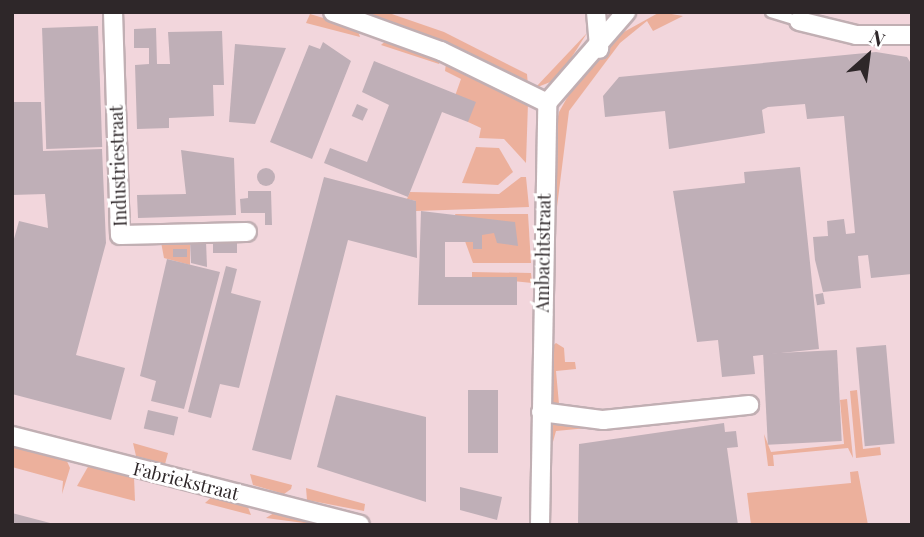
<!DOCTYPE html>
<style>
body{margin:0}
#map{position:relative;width:924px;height:537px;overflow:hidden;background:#f7e4e8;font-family:"Playfair Display",serif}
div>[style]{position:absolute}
.built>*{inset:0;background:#f2d6dc;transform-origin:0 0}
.green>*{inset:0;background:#ecb09c}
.building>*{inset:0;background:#bfafb7;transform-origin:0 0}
.round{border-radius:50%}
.roads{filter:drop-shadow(2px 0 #c1afb3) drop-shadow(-2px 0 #c1afb3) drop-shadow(0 2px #c1afb3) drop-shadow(0 -2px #c1afb3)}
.service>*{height:9px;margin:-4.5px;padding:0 4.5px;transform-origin:4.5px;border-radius:4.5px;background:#fff}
.minor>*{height:18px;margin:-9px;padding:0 9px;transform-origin:9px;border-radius:9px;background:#fff}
span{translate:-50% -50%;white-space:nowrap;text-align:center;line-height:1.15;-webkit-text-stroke:6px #fff;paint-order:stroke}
.street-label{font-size:18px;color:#2e2729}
.frame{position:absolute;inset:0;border:14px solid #2e2729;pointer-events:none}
.north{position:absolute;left:833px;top:21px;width:70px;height:70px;-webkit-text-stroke:5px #fff;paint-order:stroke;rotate:28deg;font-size:19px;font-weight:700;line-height:28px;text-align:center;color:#2e2729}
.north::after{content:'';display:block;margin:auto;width:24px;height:32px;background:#2e2729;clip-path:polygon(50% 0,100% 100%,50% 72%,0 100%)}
</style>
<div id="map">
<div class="built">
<div style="left:12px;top:12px;width:900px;height:513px"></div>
</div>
<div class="green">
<div style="clip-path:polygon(354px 12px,386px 12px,444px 32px,527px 74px,528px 86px)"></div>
<div style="clip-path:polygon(660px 12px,683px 16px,653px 31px,647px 21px,620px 43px,569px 111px,554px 231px,551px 148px,559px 112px,576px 82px,622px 33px)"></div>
<div style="clip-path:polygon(310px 14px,357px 28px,360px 37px,306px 23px)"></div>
<div style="clip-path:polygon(587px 33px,558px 79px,535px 88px)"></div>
<div style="clip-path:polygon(389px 38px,441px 60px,439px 64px,381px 45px)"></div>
<div style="clip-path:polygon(446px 63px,528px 103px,526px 163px,504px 139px,479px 138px,481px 128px,468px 122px,455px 96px,461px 79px,445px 71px)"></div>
<div style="clip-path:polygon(476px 147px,499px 148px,513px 172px,498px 185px,462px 183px)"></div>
<div style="clip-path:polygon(521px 177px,526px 177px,529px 207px,416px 211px,416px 201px,407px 199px,410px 192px,499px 194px)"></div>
<div style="clip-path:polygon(455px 214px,528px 214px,531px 263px,473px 263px)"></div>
<div style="clip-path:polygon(190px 240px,190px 265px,164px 258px,161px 242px)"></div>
<div style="clip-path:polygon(472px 272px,531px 273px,532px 283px,472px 277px)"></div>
<div style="clip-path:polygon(556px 343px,564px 348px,565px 362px,575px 362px,576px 369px,556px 371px,559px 404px,571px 408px,549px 402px,549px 349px)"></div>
<div style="clip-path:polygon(857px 390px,863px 449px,880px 447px,881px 455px,856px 458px,850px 391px)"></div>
<div style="clip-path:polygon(847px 399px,853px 458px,848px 448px,773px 455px,774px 466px,768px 466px,764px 434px,771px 452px,844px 444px,840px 400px)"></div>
<div style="clip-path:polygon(553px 421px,598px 427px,556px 431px,551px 449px)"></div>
<div style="clip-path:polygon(133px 443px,168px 453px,165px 464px,136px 456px)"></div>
<div style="clip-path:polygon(13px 445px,66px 459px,70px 468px,62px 494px,63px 481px,12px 467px)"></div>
<div style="clip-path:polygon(89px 465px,134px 477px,135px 501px,77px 486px)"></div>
<div style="clip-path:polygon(858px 471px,868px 525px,751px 525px,747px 493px,851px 483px,850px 472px)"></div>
<div style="clip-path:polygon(250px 474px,292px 485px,291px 489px,284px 494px,253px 485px)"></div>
<div style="clip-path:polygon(306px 488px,365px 504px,364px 511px,307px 500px)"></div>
<div style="clip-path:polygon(215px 494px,246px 502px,251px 515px,205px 503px)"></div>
<div style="clip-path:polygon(277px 511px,318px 523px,319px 525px,266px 518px)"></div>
</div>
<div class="building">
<div style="left:98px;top:26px;width:121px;height:56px;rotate:88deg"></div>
<div style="clip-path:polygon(156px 28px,157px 64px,170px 64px,168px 32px,222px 31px,224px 85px,213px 85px,214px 116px,169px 118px,169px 128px,137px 129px,135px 65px,149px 64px,149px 48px,134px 48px,134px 29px)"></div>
<div style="clip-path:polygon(323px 42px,351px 61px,312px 159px,270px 142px,309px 45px,320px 49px)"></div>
<div style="clip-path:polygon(235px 44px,286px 48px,255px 124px,229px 122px)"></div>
<div style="clip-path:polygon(876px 52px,907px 57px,912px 65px,912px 274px,871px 278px,868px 255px,858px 256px,861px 288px,823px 292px,815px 260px,813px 237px,828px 236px,827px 221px,844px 219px,846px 234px,855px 233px,844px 116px,807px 119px,805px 104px,768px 107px,762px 110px,765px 133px,669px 149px,665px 111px,605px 117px,603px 96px,619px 77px)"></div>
<div style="clip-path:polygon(374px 61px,476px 102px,468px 122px,442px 112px,408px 197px,324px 163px,330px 148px,367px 162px,389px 105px,362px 92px)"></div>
<div style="clip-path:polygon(12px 102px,41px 102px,43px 151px,102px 149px,106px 243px,76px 355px,125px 368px,111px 420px,12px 394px,12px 246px,19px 221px,48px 228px,45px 194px,12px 195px)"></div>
<div style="left:357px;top:104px;width:12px;height:13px;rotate:24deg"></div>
<div style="clip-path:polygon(181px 150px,234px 158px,236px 215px,138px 218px,137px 195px,186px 194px)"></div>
<div style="clip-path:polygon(800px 167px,819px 349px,753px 356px,755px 374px,722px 377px,718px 340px,697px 342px,673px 191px,745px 183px,744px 172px)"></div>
<div class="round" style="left:257px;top:168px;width:18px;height:18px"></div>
<div style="clip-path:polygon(324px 177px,416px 201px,417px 258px,348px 240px,291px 460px,252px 450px)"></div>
<div style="clip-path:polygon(248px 191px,271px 191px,272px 225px,265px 225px,265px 213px,241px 213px,240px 199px,248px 198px)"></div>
<div style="clip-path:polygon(421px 211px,515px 222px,518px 246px,497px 243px,494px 233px,482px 235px,482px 249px,473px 249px,473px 242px,445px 242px,445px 277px,517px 277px,517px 305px,418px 305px)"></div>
<div style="clip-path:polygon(190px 241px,206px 241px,207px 267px,191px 263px)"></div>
<div style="left:237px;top:241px;width:12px;height:24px;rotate:90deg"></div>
<div style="left:187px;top:249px;width:8px;height:14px;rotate:90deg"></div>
<div style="clip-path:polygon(167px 259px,220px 272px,184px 409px,151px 401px,156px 381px,140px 376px)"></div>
<div style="clip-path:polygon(226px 266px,237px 269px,231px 293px,261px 301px,239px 388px,220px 384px,211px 418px,188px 412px)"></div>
<div style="left:823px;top:293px;width:11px;height:8px;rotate:80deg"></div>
<div style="left:886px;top:345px;width:99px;height:30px;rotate:85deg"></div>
<div style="left:837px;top:350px;width:91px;height:74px;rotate:87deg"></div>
<div style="left:468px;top:390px;width:30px;height:63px"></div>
<div style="clip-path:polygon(336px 395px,426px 417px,426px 502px,317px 467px)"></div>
<div style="left:148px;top:410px;width:31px;height:19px;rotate:13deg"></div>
<div style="clip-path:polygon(724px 423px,725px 432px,736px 431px,738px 447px,727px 448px,738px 525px,578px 525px,579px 444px)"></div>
<div style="clip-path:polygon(460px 487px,502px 497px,497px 520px,460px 510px)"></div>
<div style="clip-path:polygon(12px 513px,54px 524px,54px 525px,12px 525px)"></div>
</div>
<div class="roads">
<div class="service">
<div style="left:770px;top:12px;width:30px;rotate:17deg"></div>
</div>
<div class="minor">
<div style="left:113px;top:12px;width:223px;rotate:88.2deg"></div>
<div style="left:120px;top:235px;width:127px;rotate:-1.4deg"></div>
<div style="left:333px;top:12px;width:115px;rotate:19.9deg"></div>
<div style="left:441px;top:51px;width:118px;rotate:26.1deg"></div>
<div style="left:596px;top:12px;width:37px;rotate:85deg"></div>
<div style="left:799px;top:21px;width:59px;rotate:13.8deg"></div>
<div style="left:856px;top:35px;width:56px"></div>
<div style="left:541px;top:412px;width:63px;rotate:7.4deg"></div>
<div style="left:603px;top:420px;width:147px;rotate:-5.9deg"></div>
<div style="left:12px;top:436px;width:359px;rotate:14.3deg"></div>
<div style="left:540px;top:525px;width:422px;rotate:-89deg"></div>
<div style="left:547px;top:103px;width:121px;rotate:-49deg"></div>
</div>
</div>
<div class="street-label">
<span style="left:118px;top:166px;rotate:-92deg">Industriestraat</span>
<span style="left:543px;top:253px;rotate:-89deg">Ambachtstraat</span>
<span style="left:186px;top:481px;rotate:14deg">Fabriekstraat</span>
</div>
<div class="frame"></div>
<div class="north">N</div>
</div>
